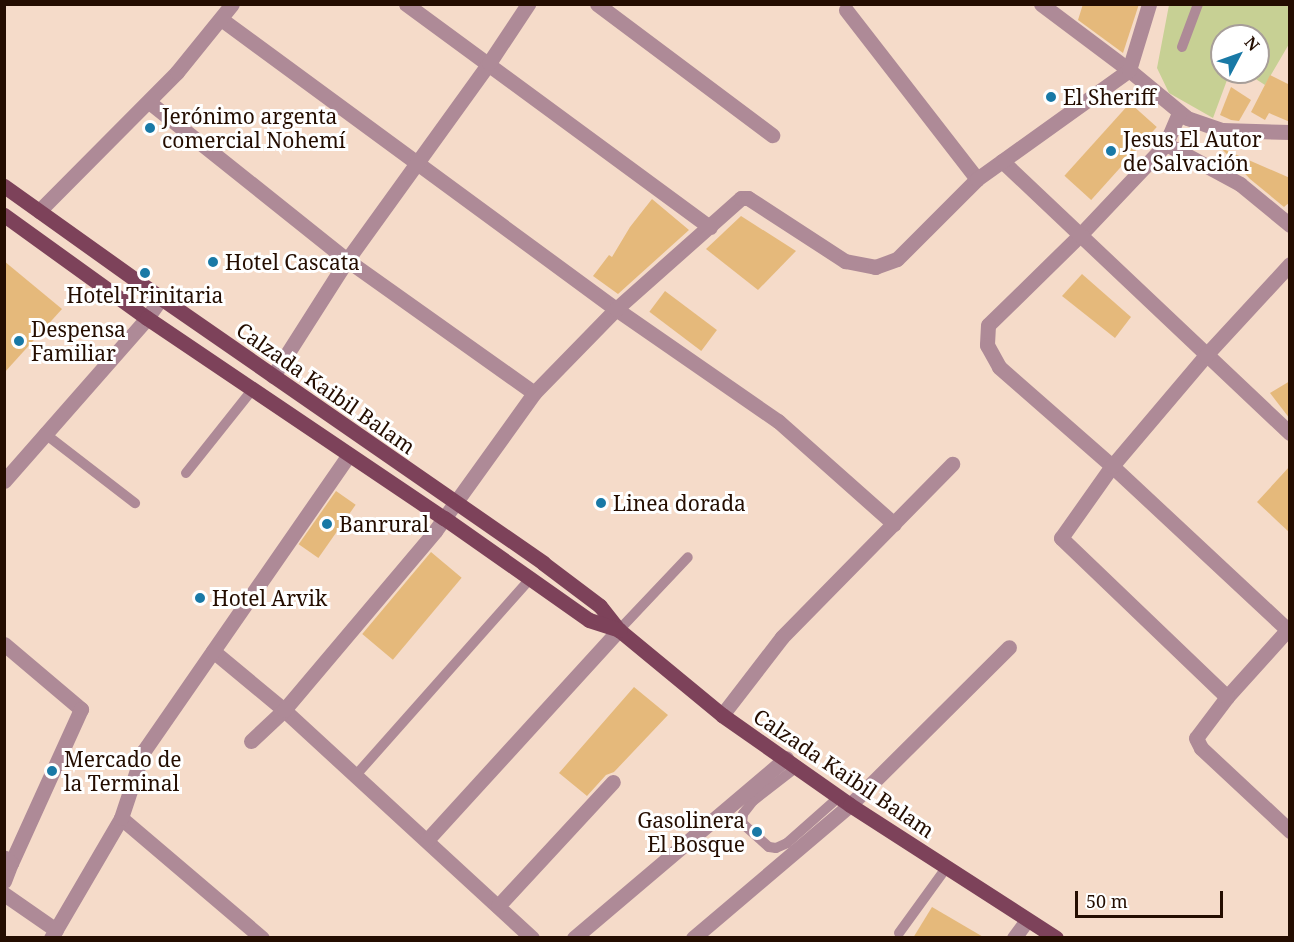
<!DOCTYPE html>
<meta charset="utf-8">
<style>
body{margin:0}
#map{position:relative;width:1294px;height:942px;overflow:hidden;background:#f5dbc9;font-family:"Noto Serif",serif}
div>[style]{position:absolute}
.green>*{inset:0;background:#c7d094}
.building>*{inset:0;background:#e5b97b;transform-origin:0 0}
.service>*{height:10px;margin:-5px;padding:0 5px;transform-origin:5px;border-radius:5px;background:#ae8a97}
.pedestrian>*{height:15px;margin:-7.5px;padding:0 7.5px;transform-origin:7.5px;border-radius:7.5px;background:#ae8a97}
.minor>*{height:15px;margin:-7.5px;padding:0 7.5px;transform-origin:7.5px;border-radius:7.5px;background:#ae8a97}
.primary>*{height:15px;margin:-7.5px;padding:0 7.5px;transform-origin:7.5px;border-radius:7.5px;background:#7d425a}
.dots>*{width:16px;height:16px;translate:-50% -50%;box-sizing:border-box;border:3px solid #fff;border-radius:50%}
span{translate:-50% -50%;white-space:nowrap;text-align:center;line-height:1.15;-webkit-text-stroke:6px #fff;paint-order:stroke}
.poi-label{font-size:21px;color:#240d00}
.left{translate:0 -50%;text-align:left}
.right{translate:-100% -50%;text-align:right}
.street-label{font-size:21px;color:#240d00}
.frame{position:absolute;inset:0;border:6px solid #240d00;pointer-events:none}
.north{position:absolute;left:1210px;top:24px;width:60px;height:60px;box-sizing:border-box;background:#fff;border:2px solid #a79e99;border-radius:50%;rotate:49deg;font-size:16px;font-weight:700;line-height:24px;text-align:center;color:#240d00}
.north::after{content:'';display:block;margin:auto;width:21px;height:27px;background:#1979a6;clip-path:polygon(50% 0,100% 100%,50% 72%,0 100%)}
.scale{position:absolute;left:1075px;top:891px;width:148px;height:27px;box-sizing:border-box;border:3px solid #240d00;border-top:0;padding-left:8px;font-size:18px;line-height:21px;white-space:nowrap;color:#240d00;-webkit-text-stroke:4px #fff;paint-order:stroke}
</style>
<div id="map">
<div class="green">
<div style="clip-path:polygon(1169px 5px,1289px 5px,1289px 44px,1265px 85px,1245px 72px,1258px 72px,1258px 36px,1222px 36px,1222px 72px,1230px 72px,1213px 118px,1169px 93px,1157px 68px)"></div>
</div>
<div class="building">
<div style="clip-path:polygon(1083px 4px,1139px 4px,1123px 53px,1078px 20px)"></div>
<div style="clip-path:polygon(1270px 75px,1290px 85px,1290px 122px,1269px 113px,1265px 120px,1251px 112px)"></div>
<div style="clip-path:polygon(1231px 87px,1251px 100px,1239px 121px,1231px 120px,1220px 115px)"></div>
<div style="left:1130px;top:103px;width:36px;height:98px;rotate:42deg"></div>
<div style="clip-path:polygon(1221px 148px,1290px 178px,1290px 202px,1284px 207px,1250px 179px)"></div>
<div style="clip-path:polygon(652px 199px,689px 230px,618px 294px,593px 276px,609px 255px,612px 257px,630px 227px)"></div>
<div style="clip-path:polygon(741px 216px,796px 251px,758px 290px,706px 249px)"></div>
<div style="clip-path:polygon(4px 261px,62px 309px,4px 373px)"></div>
<div style="clip-path:polygon(1082px 274px,1131px 317px,1115px 338px,1062px 296px)"></div>
<div style="left:665px;top:291px;width:65px;height:26px;rotate:37deg"></div>
<div style="clip-path:polygon(1290px 381px,1290px 419px,1270px 393px)"></div>
<div style="clip-path:polygon(1290px 466px,1290px 533px,1257px 502px)"></div>
<div style="left:336px;top:491px;width:24px;height:65px;rotate:35deg"></div>
<div style="left:431px;top:552px;width:40px;height:107px;rotate:40deg"></div>
<div style="clip-path:polygon(634px 687px,668px 715px,614px 772px,606px 775px,587px 796px,559px 773px)"></div>
<div style="clip-path:polygon(932px 907px,985px 938px,913px 938px)"></div>
</div>
<div class="service">
<div style="left:1182px;top:47px;width:46px;rotate:-69.6deg"></div>
<div style="left:44px;top:433px;width:115px;rotate:37.6deg"></div>
<div style="left:186px;top:473px;width:106px;rotate:-51.5deg"></div>
<div style="left:619px;top:630px;width:100px;rotate:-46.6deg"></div>
<div style="left:798px;top:766px;width:57px;rotate:142.1deg"></div>
<div style="left:753px;top:801px;width:16px;rotate:128deg"></div>
<div style="left:743px;top:814px;width:9px;rotate:96deg"></div>
<div style="left:742px;top:823px;width:36px;rotate:42deg"></div>
<div style="left:769px;top:847px;width:7px;rotate:8deg"></div>
<div style="left:776px;top:848px;width:12px;rotate:-24deg"></div>
<div style="left:787px;top:843px;width:69px;rotate:-41.5deg"></div>
<div style="left:356px;top:775px;width:264px;rotate:-48.4deg"></div>
<div style="left:899px;top:933px;width:80px;rotate:-54.1deg"></div>
</div>
<div class="pedestrian">
<div style="left:4px;top:644px;width:101px;rotate:40.2deg"></div>
<div style="left:81px;top:709px;width:169px;rotate:114.4deg"></div>
<div style="left:4px;top:881px;width:19px;rotate:-69deg"></div>
<div style="left:11px;top:863px;width:8px;rotate:-140deg"></div>
<div style="left:4px;top:894px;width:63px;rotate:34.7deg"></div>
</div>
<div class="minor">
<div style="left:406px;top:4px;width:377px;rotate:36.3deg"></div>
<div style="left:597px;top:4px;width:219px;rotate:36.8deg"></div>
<div style="left:1041px;top:4px;width:110px;rotate:36.9deg"></div>
<div style="left:1129px;top:70px;width:75px;rotate:39.6deg"></div>
<div style="left:1187px;top:118px;width:37px;rotate:19deg"></div>
<div style="left:1222px;top:130px;width:68px;rotate:1.7deg"></div>
<div style="left:846px;top:10px;width:214px;rotate:52.2deg"></div>
<div style="left:221px;top:19px;width:490px;rotate:36.3deg"></div>
<div style="left:616px;top:309px;width:197px;rotate:34.7deg"></div>
<div style="left:778px;top:421px;width:155px;rotate:41.6deg"></div>
<div style="left:149px;top:102px;width:253px;rotate:38.6deg"></div>
<div style="left:347px;top:260px;width:229px;rotate:35.4deg"></div>
<div style="left:1179px;top:113px;width:34px;rotate:113deg"></div>
<div style="left:1166px;top:144px;width:124px;rotate:133.4deg"></div>
<div style="left:1081px;top:234px;width:130px;rotate:135.6deg"></div>
<div style="left:988px;top:325px;width:20px;rotate:93deg"></div>
<div style="left:987px;top:345px;width:25px;rotate:61deg"></div>
<div style="left:999px;top:367px;width:150px;rotate:41.2deg"></div>
<div style="left:1112px;top:466px;width:243px;rotate:43deg"></div>
<div style="left:1166px;top:144px;width:84px;rotate:28.4deg"></div>
<div style="left:1240px;top:184px;width:65px;rotate:39.4deg"></div>
<div style="left:1002px;top:161px;width:396px;rotate:43.4deg"></div>
<div style="left:39px;top:211px;width:196px;rotate:-45.2deg"></div>
<div style="left:177px;top:72px;width:87px;rotate:-51deg"></div>
<div style="left:273px;top:376px;width:138px;rotate:-57.5deg"></div>
<div style="left:347px;top:260px;width:243px;rotate:-54.2deg"></div>
<div style="left:489px;top:63px;width:71px;rotate:-56.5deg"></div>
<div style="left:4px;top:481px;width:217px;rotate:-48.7deg"></div>
<div style="left:147px;top:318px;width:24px;rotate:-55deg"></div>
<div style="left:1290px;top:627px;width:94px;rotate:132deg"></div>
<div style="left:1227px;top:697px;width:51px;rotate:127.1deg"></div>
<div style="left:1196px;top:738px;width:11px;rotate:63deg"></div>
<div style="left:1201px;top:748px;width:122px;rotate:43deg"></div>
<div style="left:213px;top:651px;width:92px;rotate:39.7deg"></div>
<div style="left:284px;top:710px;width:337px;rotate:42.6deg"></div>
<div style="left:1227px;top:697px;width:230px;rotate:-136.2deg"></div>
<div style="left:1061px;top:538px;width:88px;rotate:-54.7deg"></div>
<div style="left:1112px;top:466px;width:145px;rotate:-49.7deg"></div>
<div style="left:1206px;top:355px;width:124px;rotate:-47.3deg"></div>
<div style="left:722px;top:715px;width:98px;rotate:-52.4deg"></div>
<div style="left:782px;top:637px;width:243px;rotate:-45.5deg"></div>
<div style="left:251px;top:741px;width:45px;rotate:-43.2deg"></div>
<div style="left:284px;top:710px;width:234px;rotate:-49.8deg"></div>
<div style="left:435px;top:531px;width:170px;rotate:-54.3deg"></div>
<div style="left:534px;top:393px;width:117px;rotate:-45.7deg"></div>
<div style="left:616px;top:309px;width:167px;rotate:-41.6deg"></div>
<div style="left:741px;top:198px;width:7px"></div>
<div style="left:748px;top:198px;width:116px;rotate:33deg"></div>
<div style="left:845px;top:261px;width:31px;rotate:11deg"></div>
<div style="left:875px;top:267px;width:23px;rotate:-20deg"></div>
<div style="left:897px;top:259px;width:113px;rotate:-45deg"></div>
<div style="left:977px;top:179px;width:187px;rotate:-35.6deg"></div>
<div style="left:1129px;top:70px;width:69px;rotate:-73.1deg"></div>
<div style="left:121px;top:818px;width:185px;rotate:40.4deg"></div>
<div style="left:427px;top:840px;width:285px;rotate:-47.6deg"></div>
<div style="left:498px;top:906px;width:169px;rotate:-47.2deg"></div>
<div style="left:51px;top:938px;width:139px;rotate:-59.7deg"></div>
<div style="left:121px;top:818px;width:70px;rotate:-71.6deg"></div>
<div style="left:143px;top:752px;width:361px;rotate:-55.3deg"></div>
<div style="left:574px;top:938px;width:278px;rotate:-40.3deg"></div>
<div style="left:693px;top:938px;width:206px;rotate:-40.3deg"></div>
<div style="left:850px;top:805px;width:224px;rotate:-44.8deg"></div>
<div style="left:1014px;top:938px;width:22px;rotate:-54deg"></div>
</div>
<div class="primary">
<div style="left:4px;top:186px;width:193px;rotate:35.5deg"></div>
<div style="left:161px;top:298px;width:465px;rotate:34.7deg"></div>
<div style="left:543px;top:563px;width:71px;rotate:37deg"></div>
<div style="left:600px;top:606px;width:31px;rotate:52deg"></div>
<div style="left:619px;top:630px;width:134px;rotate:39.5deg"></div>
<div style="left:722px;top:715px;width:156px;rotate:35.1deg"></div>
<div style="left:850px;top:805px;width:245px;rotate:32.8deg"></div>
<div style="left:4px;top:215px;width:176px;rotate:35.8deg"></div>
<div style="left:147px;top:318px;width:358px;rotate:34deg"></div>
<div style="left:444px;top:518px;width:177px;rotate:35.1deg"></div>
<div style="left:589px;top:620px;width:32px;rotate:18deg"></div>
</div>
<div class="dots">
<div style="left:1051px;top:97px;background:#1979a6"></div>
<div style="left:150px;top:128px;background:#1979a6"></div>
<div style="left:1111px;top:151px;background:#1979a6"></div>
<div style="left:213px;top:262px;background:#1979a6"></div>
<div style="left:145px;top:273px;background:#1979a6"></div>
<div style="left:19px;top:341px;background:#1979a6"></div>
<div style="left:601px;top:503px;background:#1979a6"></div>
<div style="left:327px;top:524px;background:#1979a6"></div>
<div style="left:200px;top:598px;background:#1979a6"></div>
<div style="left:52px;top:771px;background:#1979a6"></div>
<div style="left:757px;top:832px;background:#1979a6"></div>
</div>
<div class="poi-label">
<span class="left" style="left:1063px;top:97px">El Sheriff</span>
<span class="left" style="left:162px;top:128px">Jerónimo argenta<br>comercial Nohemí</span>
<span class="left" style="left:1123px;top:151px">Jesus El Autor<br>de Salvación</span>
<span class="left" style="left:225px;top:262px">Hotel Cascata</span>
<span style="left:145px;top:295px">Hotel Trinitaria</span>
<span class="left" style="left:31px;top:341px">Despensa<br>Familiar</span>
<span class="left" style="left:613px;top:503px">Linea dorada</span>
<span class="left" style="left:339px;top:524px">Banrural</span>
<span class="left" style="left:212px;top:598px">Hotel Arvik</span>
<span class="left" style="left:64px;top:771px">Mercado de<br>la Terminal</span>
<span class="right" style="left:745px;top:832px">Gasolinera<br>El Bosque</span>
</div>
<div class="street-label">
<span style="left:326px;top:388px;rotate:35deg">Calzada Kaibil Balam</span>
<span style="left:844px;top:773px;rotate:34deg">Calzada Kaibil Balam</span>
</div>
<div class="frame"></div>
<div class="north">N</div>
<div class="scale">50 m</div>
</div>
